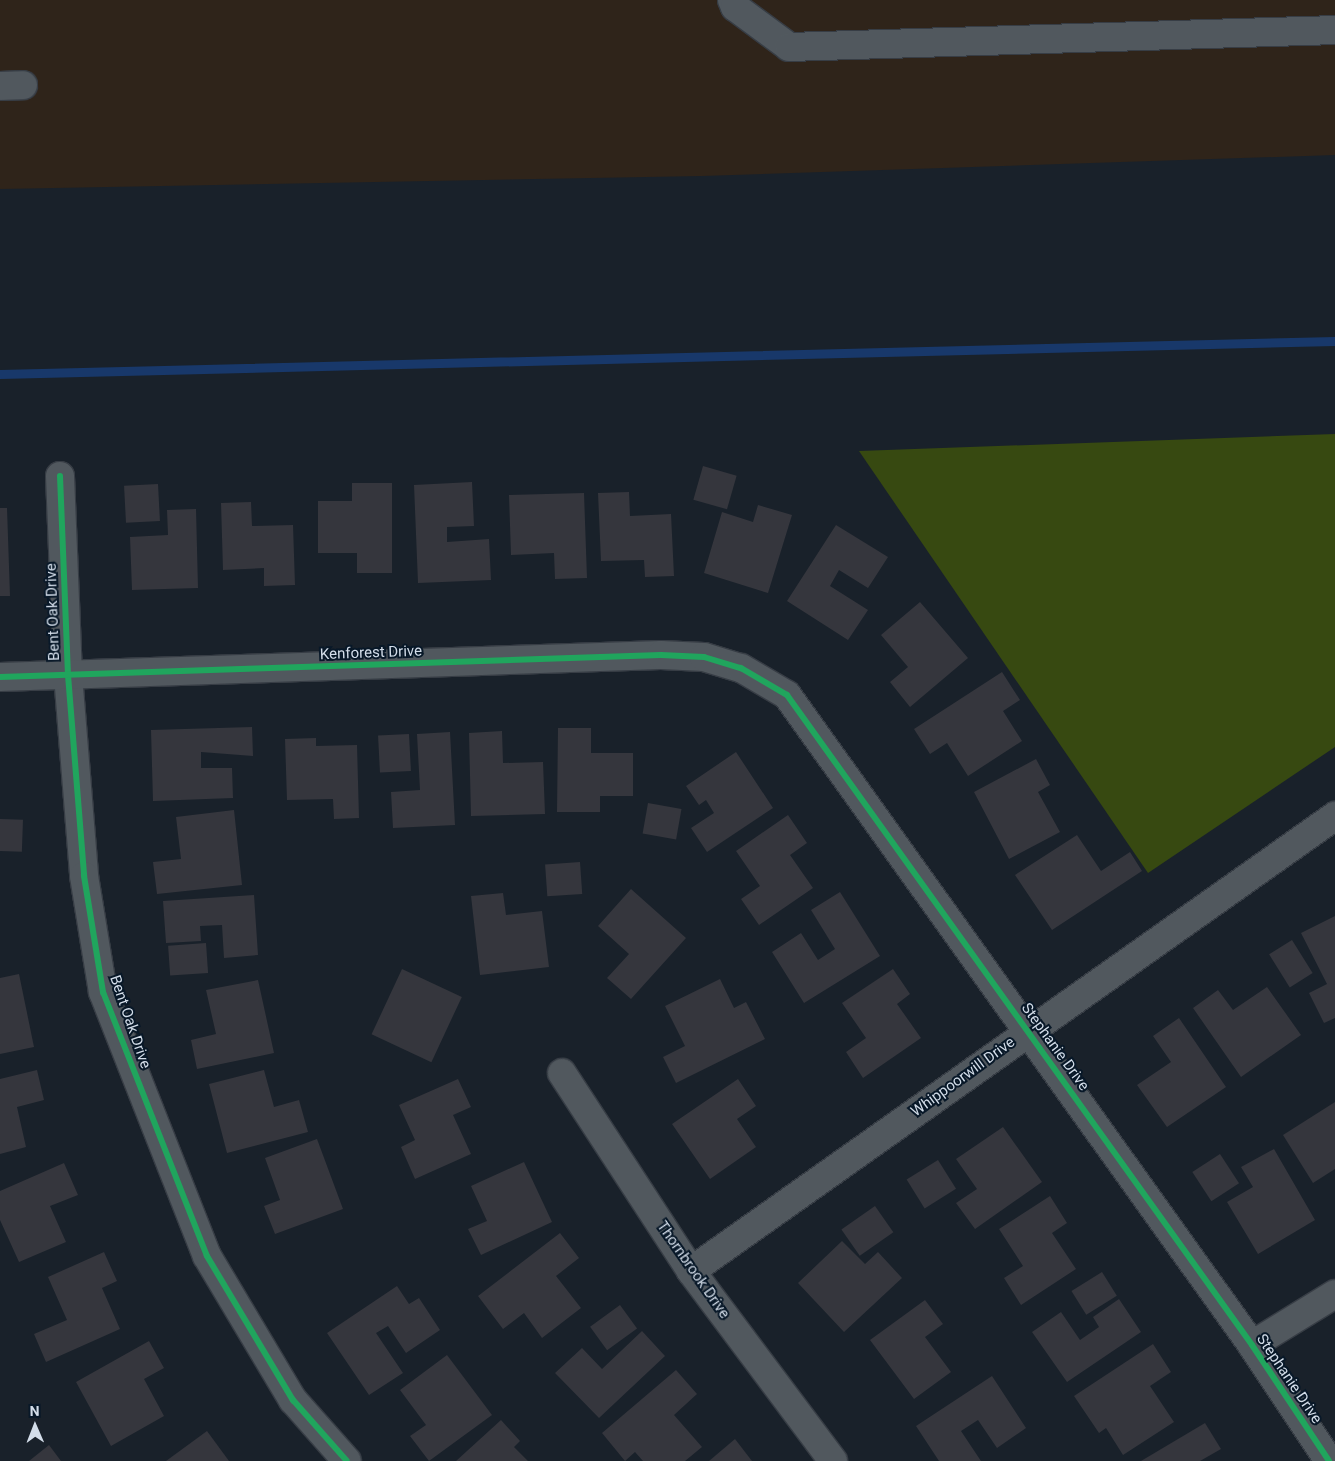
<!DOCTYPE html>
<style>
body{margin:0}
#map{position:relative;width:1335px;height:1461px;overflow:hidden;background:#19212a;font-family:Roboto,sans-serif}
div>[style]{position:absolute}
.industrial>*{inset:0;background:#2f241a}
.green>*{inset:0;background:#374911}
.stream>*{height:9px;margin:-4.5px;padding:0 4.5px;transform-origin:4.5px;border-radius:4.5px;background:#18386a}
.building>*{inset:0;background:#35363d;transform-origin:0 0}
.roads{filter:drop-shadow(1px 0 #373d45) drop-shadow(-1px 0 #373d45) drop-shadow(0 1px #373d45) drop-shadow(0 -1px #373d45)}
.minor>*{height:28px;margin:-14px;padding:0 14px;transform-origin:14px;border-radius:14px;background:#51585e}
.cycleway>*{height:6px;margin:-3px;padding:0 3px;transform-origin:3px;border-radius:3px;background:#20a55d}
span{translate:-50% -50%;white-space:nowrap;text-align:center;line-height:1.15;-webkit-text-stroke:4px #081828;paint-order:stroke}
.street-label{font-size:15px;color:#d3dde9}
.north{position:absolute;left:10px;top:1401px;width:50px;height:50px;-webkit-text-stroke:4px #081828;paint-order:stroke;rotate:359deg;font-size:14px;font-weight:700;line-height:20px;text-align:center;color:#d3dde9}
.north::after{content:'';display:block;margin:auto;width:18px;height:22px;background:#d3dde9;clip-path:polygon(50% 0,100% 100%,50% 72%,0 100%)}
</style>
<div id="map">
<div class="industrial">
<div style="clip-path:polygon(0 0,1335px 0,1335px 155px,702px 176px,0 189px)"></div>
</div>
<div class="green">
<div style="clip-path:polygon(1335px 434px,1335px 747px,1148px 873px,859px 451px)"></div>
</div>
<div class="stream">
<div style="left:0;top:374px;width:1335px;rotate:-1.42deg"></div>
</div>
<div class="building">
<div style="left:703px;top:466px;width:35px;height:35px;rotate:16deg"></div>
<div style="clip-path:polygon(472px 482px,474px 526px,447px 527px,447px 542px,489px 539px,491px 580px,418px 583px,414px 485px)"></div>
<div style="clip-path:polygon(352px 483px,392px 483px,392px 573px,357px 573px,357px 553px,318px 553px,318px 501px,352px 501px)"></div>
<div style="left:158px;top:484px;width:37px;height:34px;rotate:87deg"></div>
<div style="clip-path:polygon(629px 492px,630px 516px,671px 514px,674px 576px,645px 577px,644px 560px,601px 561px,598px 493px)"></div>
<div style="clip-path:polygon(584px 493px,587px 578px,555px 579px,554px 553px,511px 555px,509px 495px)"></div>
<div style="clip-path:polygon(251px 502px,252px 526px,293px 525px,295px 585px,264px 586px,264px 568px,223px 570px,221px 503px)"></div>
<div style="clip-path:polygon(758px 505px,792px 515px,768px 593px,704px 573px,722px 512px,753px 522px)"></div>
<div style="clip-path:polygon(0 508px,7px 508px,10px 596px,0 596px)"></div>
<div style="clip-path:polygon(196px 509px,198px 588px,132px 590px,130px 537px,168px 535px,167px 510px)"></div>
<div style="clip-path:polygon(836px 525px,888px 557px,868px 588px,839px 570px,830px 586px,868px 610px,848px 640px,787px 601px)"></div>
<div style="clip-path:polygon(920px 602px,968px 658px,910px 707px,890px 682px,908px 667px,881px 635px)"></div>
<div style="clip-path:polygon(1002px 672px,1020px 700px,1003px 711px,1022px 741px,968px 776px,947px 743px,930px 754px,914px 729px)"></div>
<div style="clip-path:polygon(252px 727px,253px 756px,201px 752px,201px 768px,232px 768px,233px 798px,153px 801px,151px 730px)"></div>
<div style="clip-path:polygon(558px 728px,591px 728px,591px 753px,633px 753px,633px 796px,600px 796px,600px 812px,557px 812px)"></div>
<div style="clip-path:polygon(502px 731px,503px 763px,543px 762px,545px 814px,471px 816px,469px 733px)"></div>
<div style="clip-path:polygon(450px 732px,455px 825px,393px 828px,391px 792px,420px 790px,417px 734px)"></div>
<div style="left:409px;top:734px;width:37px;height:31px;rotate:87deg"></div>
<div style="clip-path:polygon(316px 738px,316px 746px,357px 745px,359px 818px,334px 819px,333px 799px,287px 800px,285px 739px)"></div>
<div style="clip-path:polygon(736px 752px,773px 808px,707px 852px,691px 828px,714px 813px,706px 800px,699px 805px,686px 786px)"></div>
<div style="clip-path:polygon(1036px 759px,1050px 785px,1038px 792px,1060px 832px,1009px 859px,974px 792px)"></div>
<div style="left:648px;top:803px;width:34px;height:31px;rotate:10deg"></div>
<div style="clip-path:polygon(234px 810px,242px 885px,157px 894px,153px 862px,181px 859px,176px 817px)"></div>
<div style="clip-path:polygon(788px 815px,807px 843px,790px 855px,813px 888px,759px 925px,741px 899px,760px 886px,736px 851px)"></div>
<div style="left:0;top:819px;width:23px;height:32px;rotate:2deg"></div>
<div style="clip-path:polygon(1077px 835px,1101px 871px,1130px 852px,1142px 871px,1052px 930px,1015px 875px)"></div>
<div style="left:580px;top:862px;width:32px;height:35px;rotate:86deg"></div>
<div style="clip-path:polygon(631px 889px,686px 938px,631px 999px,607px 978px,629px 954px,598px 926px)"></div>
<div style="clip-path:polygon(840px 892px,880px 956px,804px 1003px,772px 952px,801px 933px,818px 960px,835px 949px,811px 910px)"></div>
<div style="clip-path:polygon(503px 893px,506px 915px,542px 911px,549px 967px,480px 975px,471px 896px)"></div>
<div style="clip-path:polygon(254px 895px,258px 955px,224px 958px,222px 925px,200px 926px,201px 941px,166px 943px,163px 901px)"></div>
<div style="clip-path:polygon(1335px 916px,1335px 1018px,1324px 1023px,1309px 993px,1327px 984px,1301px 933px)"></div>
<div style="left:1292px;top:940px;width:39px;height:27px;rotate:58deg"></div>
<div style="left:206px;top:943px;width:30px;height:38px;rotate:86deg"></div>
<div style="left:402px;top:969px;width:66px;height:72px;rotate:25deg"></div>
<div style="clip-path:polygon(893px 969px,910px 994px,897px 1004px,921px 1038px,863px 1078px,846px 1052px,866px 1038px,842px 1003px)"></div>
<div style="clip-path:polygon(19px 974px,34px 1047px,0 1054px,0 978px)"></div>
<div style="clip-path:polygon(720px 979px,734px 1008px,746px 1002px,765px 1039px,676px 1083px,663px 1057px,685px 1046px,665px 1006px)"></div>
<div style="clip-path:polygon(258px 980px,274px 1053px,197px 1069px,191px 1040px,216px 1034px,206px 990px)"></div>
<div style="clip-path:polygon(1267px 987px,1301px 1035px,1241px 1077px,1193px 1008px,1218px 990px,1233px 1010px)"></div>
<div style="clip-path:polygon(1179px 1018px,1226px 1087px,1167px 1127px,1137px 1085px,1171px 1062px,1153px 1036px)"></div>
<div style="clip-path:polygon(37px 1070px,44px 1100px,17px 1107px,26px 1147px,0 1154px,0 1079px)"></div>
<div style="clip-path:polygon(264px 1070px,274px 1107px,299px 1100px,308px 1132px,227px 1153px,209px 1084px)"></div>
<div style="clip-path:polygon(458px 1079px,471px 1107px,453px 1115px,471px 1154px,415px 1179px,401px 1147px,415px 1140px,399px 1105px)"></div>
<div style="clip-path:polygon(738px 1079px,756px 1106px,737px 1119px,756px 1147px,710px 1179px,672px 1124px)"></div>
<div style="clip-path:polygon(1335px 1102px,1335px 1169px,1313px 1183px,1283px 1135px)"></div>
<div style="clip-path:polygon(1003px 1127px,1042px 1182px,975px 1229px,956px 1203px,977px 1189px,956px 1159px)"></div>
<div style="clip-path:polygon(317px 1139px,343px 1209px,275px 1234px,264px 1206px,280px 1200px,265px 1158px)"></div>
<div style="clip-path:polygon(1274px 1149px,1315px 1220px,1258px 1254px,1227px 1202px,1253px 1187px,1241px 1167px)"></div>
<div style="left:1220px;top:1154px;width:35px;height:33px;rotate:57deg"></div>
<div style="left:938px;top:1160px;width:34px;height:37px;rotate:58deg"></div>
<div style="clip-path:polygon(524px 1162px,552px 1222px,481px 1255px,468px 1229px,487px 1221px,471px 1186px)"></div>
<div style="clip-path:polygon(64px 1163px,78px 1195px,50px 1206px,66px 1242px,19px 1262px,0 1220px,0 1191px)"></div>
<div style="clip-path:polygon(1050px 1196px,1067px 1223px,1052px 1233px,1076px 1269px,1021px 1305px,1004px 1278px,1023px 1266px,999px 1229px)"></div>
<div style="left:875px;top:1206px;width:32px;height:41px;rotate:55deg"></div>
<div style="clip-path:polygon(560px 1233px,579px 1258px,556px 1276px,581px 1308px,542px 1338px,524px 1313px,503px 1329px,478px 1296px)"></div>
<div style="clip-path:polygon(842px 1241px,865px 1264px,878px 1252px,902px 1278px,844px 1332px,798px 1283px)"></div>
<div style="clip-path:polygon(104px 1252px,117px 1281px,102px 1288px,120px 1329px,46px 1362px,34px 1334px,67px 1320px,48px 1277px)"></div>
<div style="left:1102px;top:1272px;width:28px;height:36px;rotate:58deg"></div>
<div style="clip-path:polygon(397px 1286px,409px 1304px,419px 1298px,440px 1330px,406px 1353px,388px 1326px,376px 1333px,403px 1373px,369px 1395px,327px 1333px)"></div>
<div style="clip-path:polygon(1119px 1299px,1141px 1332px,1067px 1382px,1032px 1332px,1061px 1312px,1080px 1340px,1099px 1327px,1093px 1317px)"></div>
<div style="clip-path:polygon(925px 1300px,943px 1324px,925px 1337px,951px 1372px,914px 1399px,870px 1340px)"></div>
<div style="left:620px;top:1305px;width:29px;height:37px;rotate:54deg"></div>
<div style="clip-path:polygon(642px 1331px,665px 1356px,599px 1418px,555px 1373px,582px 1348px,602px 1369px)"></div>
<div style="clip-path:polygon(149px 1341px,164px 1368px,144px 1379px,164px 1416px,111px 1446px,76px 1382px)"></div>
<div style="clip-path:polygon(1153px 1344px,1171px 1372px,1150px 1386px,1174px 1422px,1123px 1455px,1106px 1428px,1099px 1433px,1074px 1396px)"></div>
<div style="clip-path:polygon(447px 1355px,492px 1415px,429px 1461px,410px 1436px,426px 1425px,400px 1390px)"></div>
<div style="clip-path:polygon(676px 1370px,697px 1394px,674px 1415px,702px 1447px,685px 1461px,643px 1461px,635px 1452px,625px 1461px,602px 1433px)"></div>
<div style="clip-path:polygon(992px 1376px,1026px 1428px,997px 1448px,978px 1420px,961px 1431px,981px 1461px,939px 1461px,916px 1426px)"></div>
<div style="clip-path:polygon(501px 1420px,520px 1441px,514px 1447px,528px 1461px,456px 1461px)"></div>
<div style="clip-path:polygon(1205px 1423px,1221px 1449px,1200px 1461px,1141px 1461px)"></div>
<div style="clip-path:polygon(207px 1431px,229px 1461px,166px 1461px)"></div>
<div style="clip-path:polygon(735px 1439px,752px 1461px,709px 1461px)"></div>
<div style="clip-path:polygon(49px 1445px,61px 1461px,29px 1461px)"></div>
</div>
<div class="roads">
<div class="minor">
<div style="left:732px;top:0;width:8px;rotate:67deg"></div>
<div style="left:735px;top:7px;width:67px;rotate:36.5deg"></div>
<div style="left:789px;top:47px;width:546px;rotate:-1.78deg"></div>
<div style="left:0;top:86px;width:23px;rotate:-2deg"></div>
<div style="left:60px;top:476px;width:199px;rotate:87.7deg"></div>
<div style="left:68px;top:675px;width:202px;rotate:85.4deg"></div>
<div style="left:84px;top:876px;width:118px;rotate:80.7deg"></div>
<div style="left:103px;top:992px;width:284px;rotate:68.5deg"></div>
<div style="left:207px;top:1256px;width:168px;rotate:59.2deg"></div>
<div style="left:293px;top:1400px;width:81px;rotate:48.5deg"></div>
<div style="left:0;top:677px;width:661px;rotate:-1.91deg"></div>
<div style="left:661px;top:655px;width:43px;rotate:2.7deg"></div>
<div style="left:704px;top:657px;width:39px;rotate:17deg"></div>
<div style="left:741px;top:668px;width:53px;rotate:30.4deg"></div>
<div style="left:787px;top:695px;width:799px;rotate:54.42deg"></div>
<div style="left:1252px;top:1345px;width:139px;rotate:56.4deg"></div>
<div style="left:562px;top:1073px;width:236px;rotate:56.9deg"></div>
<div style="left:691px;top:1271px;width:237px;rotate:53.2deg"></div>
<div style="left:691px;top:1271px;width:789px;rotate:-35.24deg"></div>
<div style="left:1252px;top:1345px;width:97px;rotate:-31.6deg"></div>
</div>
</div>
<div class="cycleway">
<div style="left:60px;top:476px;width:199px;rotate:87.7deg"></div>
<div style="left:68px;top:675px;width:202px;rotate:85.4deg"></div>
<div style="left:84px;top:876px;width:118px;rotate:80.7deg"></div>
<div style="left:103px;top:992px;width:284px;rotate:68.5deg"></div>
<div style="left:207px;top:1256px;width:168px;rotate:59.2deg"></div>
<div style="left:293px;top:1400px;width:81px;rotate:48.5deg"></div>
<div style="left:0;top:677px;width:661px;rotate:-1.91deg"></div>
<div style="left:661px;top:655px;width:43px;rotate:2.7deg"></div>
<div style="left:704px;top:657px;width:39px;rotate:17deg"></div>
<div style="left:741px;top:668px;width:53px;rotate:30.4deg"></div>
<div style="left:787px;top:695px;width:799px;rotate:54.42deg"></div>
<div style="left:1252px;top:1345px;width:139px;rotate:56.4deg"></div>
</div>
<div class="street-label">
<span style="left:53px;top:612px;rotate:-92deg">Bent Oak Drive</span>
<span style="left:371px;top:653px;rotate:-2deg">Kenforest Drive</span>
<span style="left:130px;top:1022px;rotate:71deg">Bent Oak Drive</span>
<span style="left:1055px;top:1047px;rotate:54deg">Stephanie Drive</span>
<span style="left:963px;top:1077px;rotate:-36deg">Whippoorwill Drive</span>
<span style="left:693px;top:1270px;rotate:55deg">Thornbrook Drive</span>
<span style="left:1289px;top:1379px;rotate:56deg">Stephanie Drive</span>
</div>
<div class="north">N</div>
</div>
